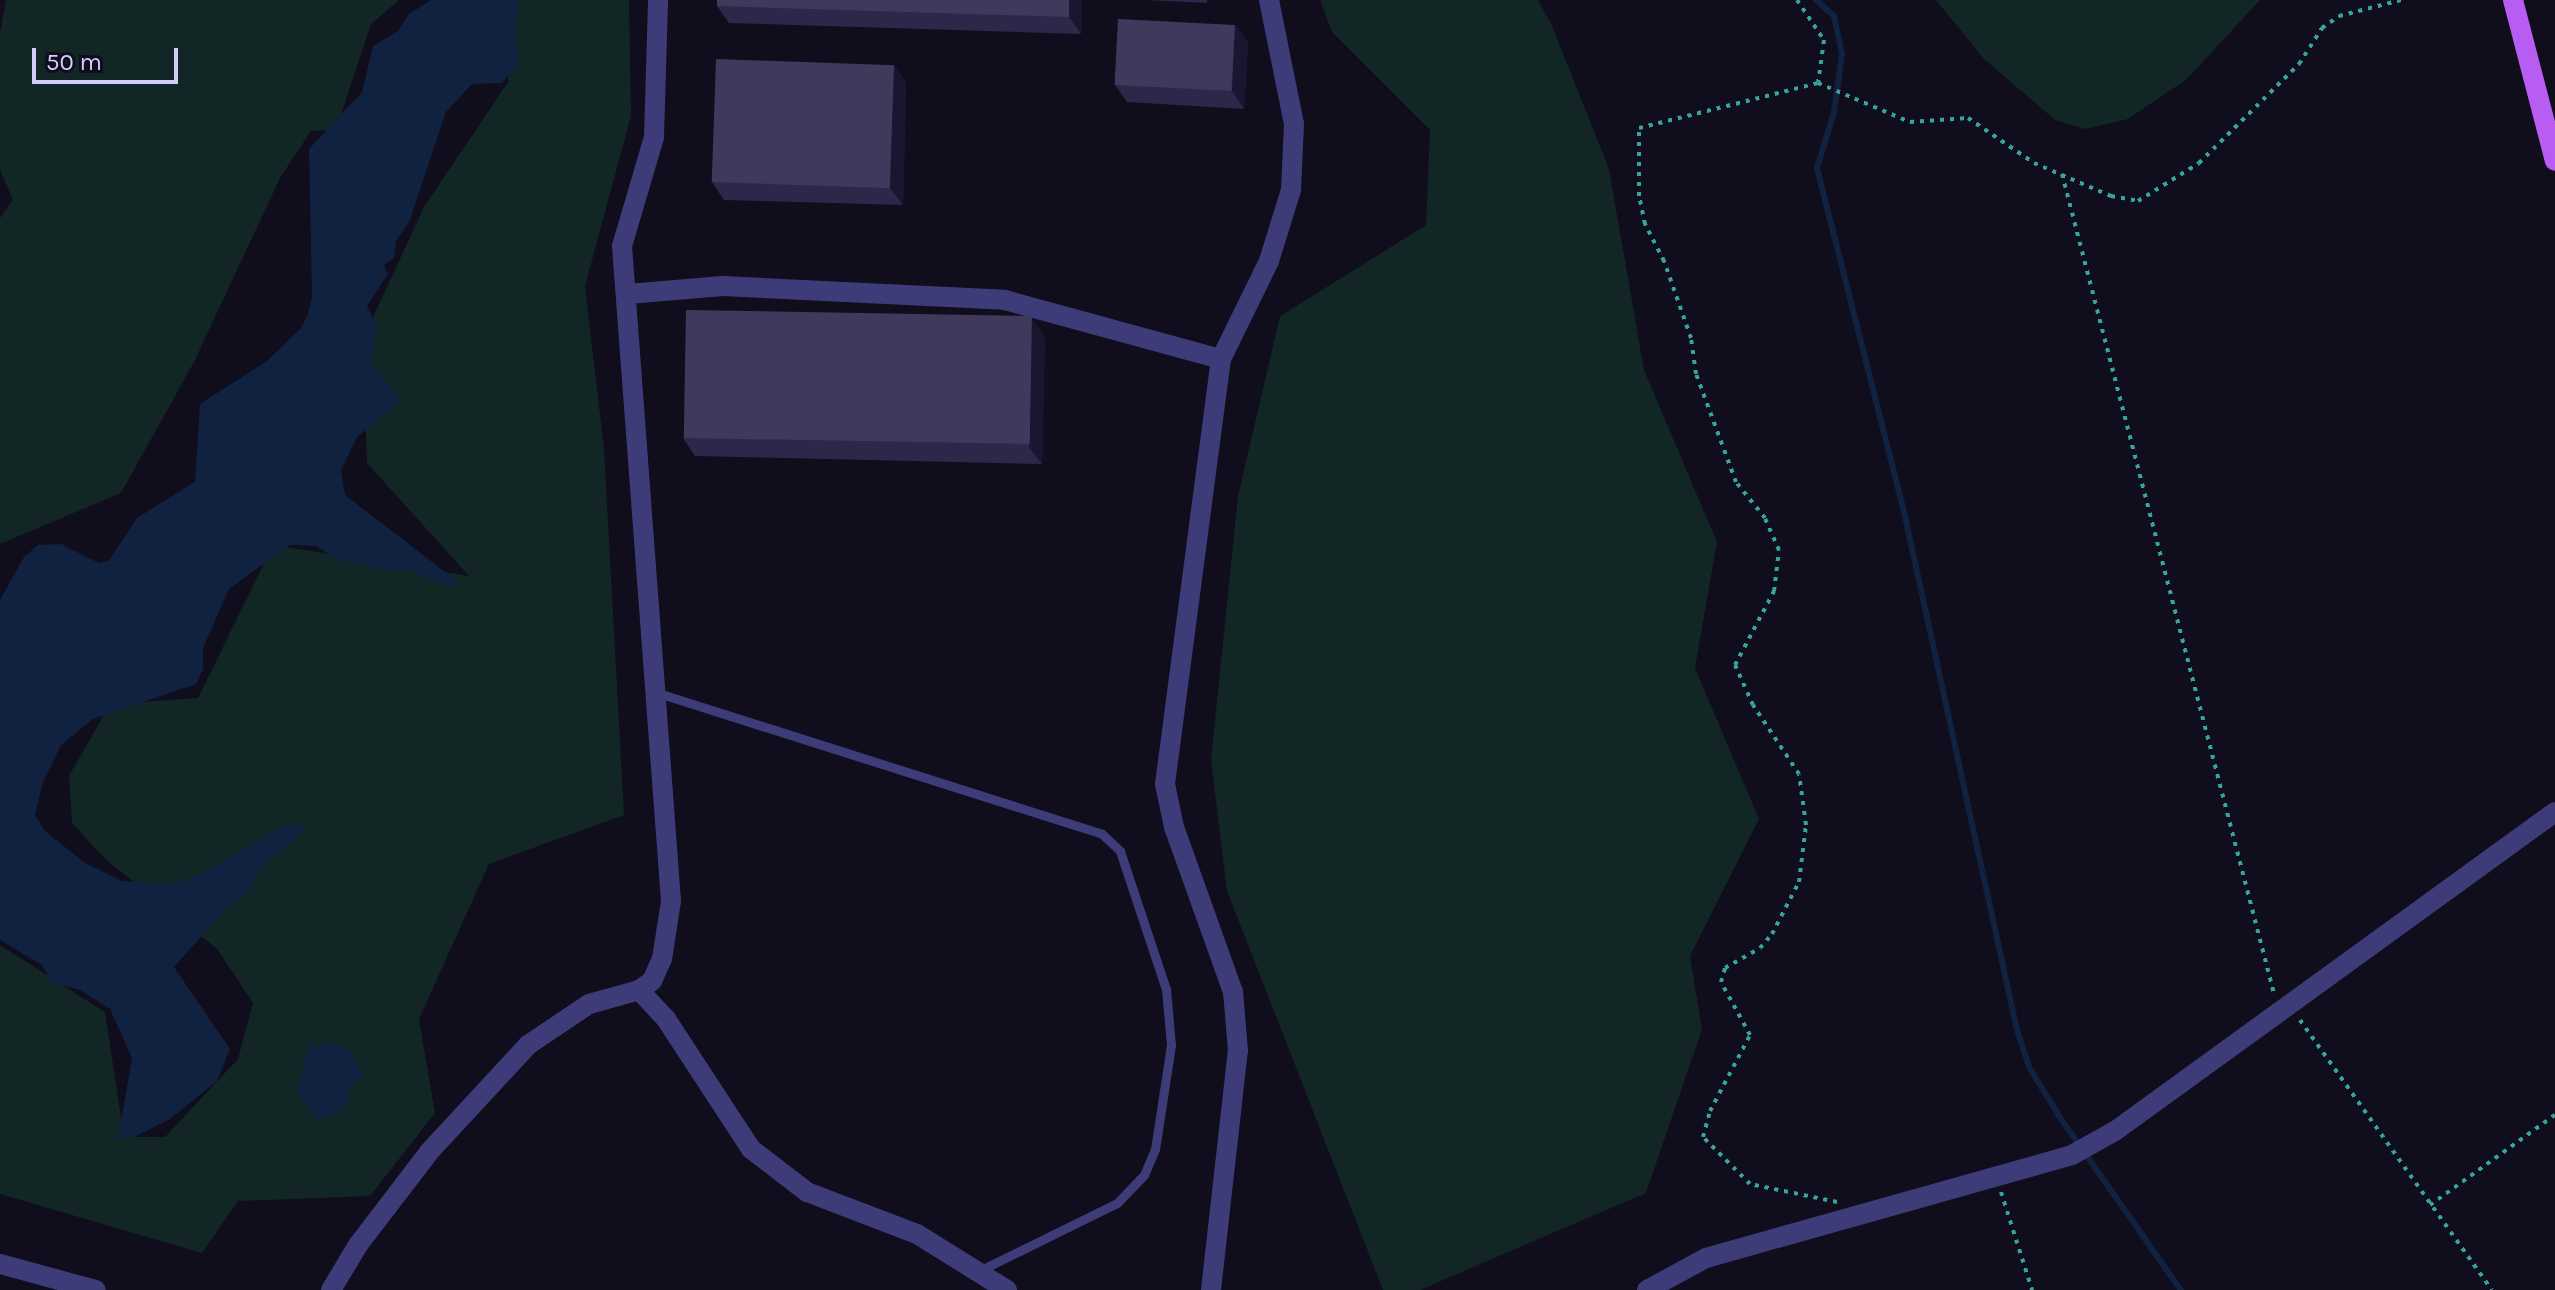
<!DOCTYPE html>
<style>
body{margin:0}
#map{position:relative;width:2555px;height:1290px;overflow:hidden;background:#100d1d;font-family:Karla,sans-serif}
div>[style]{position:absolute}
.green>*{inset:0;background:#112625}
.water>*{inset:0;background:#10223f}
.stream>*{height:6px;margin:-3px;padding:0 3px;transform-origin:3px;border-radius:3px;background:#10223f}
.path>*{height:4px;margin-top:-2px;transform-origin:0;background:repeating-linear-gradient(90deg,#36a69d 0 4px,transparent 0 10px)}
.service>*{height:9px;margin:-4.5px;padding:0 4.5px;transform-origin:4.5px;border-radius:4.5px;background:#3d3c78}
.tertiary>*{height:20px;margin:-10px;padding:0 10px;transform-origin:10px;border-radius:10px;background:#3d3c78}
.primary>*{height:20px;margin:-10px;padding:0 10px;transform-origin:10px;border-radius:10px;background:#b85df2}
.wall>*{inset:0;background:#2d2749}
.shaded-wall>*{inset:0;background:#1a1530}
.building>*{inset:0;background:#3f395c;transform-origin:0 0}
span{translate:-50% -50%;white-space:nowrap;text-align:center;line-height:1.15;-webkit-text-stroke:7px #100d1d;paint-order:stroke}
.scale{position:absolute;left:32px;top:48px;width:146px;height:36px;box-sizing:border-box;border:4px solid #d2cdfb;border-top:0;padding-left:10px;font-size:24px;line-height:28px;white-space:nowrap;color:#d2cdfb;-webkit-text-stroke:6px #100d1d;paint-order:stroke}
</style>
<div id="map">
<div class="green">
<div style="clip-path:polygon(6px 0,399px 0,371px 24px,336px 130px,311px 131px,280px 178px,194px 362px,121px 493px,0 544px,0 218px,13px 200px,0 170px,0 32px)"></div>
<div style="clip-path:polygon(513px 0,629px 0,631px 116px,585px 286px,604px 449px,624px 815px,489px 864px,419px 1019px,435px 1113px,370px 1196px,238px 1201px,202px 1253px,0 1194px,0 945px,105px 1012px,124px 1137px,165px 1137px,238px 1059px,253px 1003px,217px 949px,105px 859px,72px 823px,69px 776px,110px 704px,198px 698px,273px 545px,469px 576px,367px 463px,362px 341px,424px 207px,508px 82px)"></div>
<div style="clip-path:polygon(1320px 0,1538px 0,1552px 26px,1609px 169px,1644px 370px,1717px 542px,1695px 668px,1759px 819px,1690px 956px,1702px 1029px,1646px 1193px,1420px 1290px,1383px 1290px,1227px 891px,1211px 760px,1238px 496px,1280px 316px,1426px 225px,1430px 130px,1332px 32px)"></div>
<div style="clip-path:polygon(1936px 0,2260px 0,2187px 79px,2128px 119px,2085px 129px,2055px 120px,1984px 59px)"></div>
</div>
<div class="water">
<div style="clip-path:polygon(431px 0,519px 0,515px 23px,518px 64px,502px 83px,472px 84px,446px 112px,410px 220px,396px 241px,394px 258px,384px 265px,388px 274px,367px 306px,377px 327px,371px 362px,401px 401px,357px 437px,341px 470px,345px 495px,457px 581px,455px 586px,440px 583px,409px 570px,382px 570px,337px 559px,316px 546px,290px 545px,229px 589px,203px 648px,203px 669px,196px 684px,93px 719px,61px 745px,43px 782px,35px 815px,45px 831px,85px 863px,122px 881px,174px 884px,201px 874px,284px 826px,297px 824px,305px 830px,259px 870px,247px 893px,229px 905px,174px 967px,230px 1049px,217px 1081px,170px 1119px,134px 1137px,118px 1139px,132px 1058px,110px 1009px,80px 990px,52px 983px,42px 965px,0 940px,0 600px,24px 557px,38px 545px,61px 544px,99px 563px,109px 560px,137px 518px,195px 482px,200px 404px,267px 361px,301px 328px,308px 314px,312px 297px,309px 149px,362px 92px,373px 46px,398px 31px,408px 15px)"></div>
<div style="clip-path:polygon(330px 1042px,351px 1051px,364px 1077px,348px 1089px,348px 1100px,336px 1115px,317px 1120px,297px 1091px,309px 1047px)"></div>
</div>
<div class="stream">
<div style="left:1816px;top:0;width:24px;rotate:42deg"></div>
<div style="left:1834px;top:16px;width:39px;rotate:78deg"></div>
<div style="left:1842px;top:54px;width:59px;rotate:97.9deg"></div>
<div style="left:1834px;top:112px;width:59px;rotate:106.9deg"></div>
<div style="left:1817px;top:168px;width:364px;rotate:75.8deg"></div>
<div style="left:1906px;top:521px;width:521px;rotate:77.7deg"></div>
<div style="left:2017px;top:1030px;width:39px;rotate:72deg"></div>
<div style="left:2029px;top:1067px;width:57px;rotate:58.5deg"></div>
<div style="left:2059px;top:1116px;width:213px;rotate:55deg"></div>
</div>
<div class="path">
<div style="left:1797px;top:0;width:48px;rotate:56deg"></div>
<div style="left:1824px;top:40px;width:43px;rotate:97.9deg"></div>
<div style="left:2062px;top:174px;width:847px;rotate:75.5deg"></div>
<div style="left:2300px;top:1020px;width:331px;rotate:54.6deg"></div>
<div style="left:2001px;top:1192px;width:103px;rotate:72.4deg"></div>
<div style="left:1837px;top:1202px;width:89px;rotate:-168.3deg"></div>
<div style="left:1750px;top:1184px;width:66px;rotate:-135deg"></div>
<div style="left:1703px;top:1137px;width:27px;rotate:-75deg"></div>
<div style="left:1710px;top:1111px;width:86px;rotate:-62.2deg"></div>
<div style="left:1750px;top:1035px;width:60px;rotate:-118.7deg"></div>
<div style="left:1721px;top:982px;width:15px;rotate:-74deg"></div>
<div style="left:1725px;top:968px;width:40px;rotate:-29.7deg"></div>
<div style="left:1760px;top:948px;width:18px;rotate:-49deg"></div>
<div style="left:1772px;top:934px;width:59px;rotate:-62.6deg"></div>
<div style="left:1799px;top:882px;width:57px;rotate:-83deg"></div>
<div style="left:1806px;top:825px;width:51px;rotate:-97.8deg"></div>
<div style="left:1799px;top:774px;width:83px;rotate:-123.7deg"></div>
<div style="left:1753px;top:705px;width:44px;rotate:-114.2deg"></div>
<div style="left:1735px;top:665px;width:84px;rotate:-62.2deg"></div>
<div style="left:1774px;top:591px;width:41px;rotate:-83deg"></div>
<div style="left:1779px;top:550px;width:35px;rotate:-114deg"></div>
<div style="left:1765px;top:518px;width:46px;rotate:-128.9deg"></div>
<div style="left:1736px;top:482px;width:115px;rotate:-110.3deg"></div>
<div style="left:1696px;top:374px;width:36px;rotate:-98deg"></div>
<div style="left:1691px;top:338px;width:82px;rotate:-109.3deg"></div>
<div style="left:1664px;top:261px;width:42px;rotate:-117.2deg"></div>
<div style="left:1645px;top:224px;width:29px;rotate:-102deg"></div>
<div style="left:1639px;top:196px;width:68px;rotate:-90deg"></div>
<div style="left:1639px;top:128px;width:185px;rotate:-14.1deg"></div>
<div style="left:1818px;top:83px;width:100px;rotate:23deg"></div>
<div style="left:1910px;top:122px;width:58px;rotate:-3.9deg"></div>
<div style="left:1968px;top:118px;width:80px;rotate:34.3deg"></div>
<div style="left:2034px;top:163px;width:84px;rotate:23.2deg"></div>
<div style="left:2111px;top:196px;width:27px;rotate:10deg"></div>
<div style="left:2138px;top:201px;width:72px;rotate:-31.9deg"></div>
<div style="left:2199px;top:163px;width:141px;rotate:-44.7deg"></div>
<div style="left:2299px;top:64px;width:43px;rotate:-57.4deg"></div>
<div style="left:2322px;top:28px;width:21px;rotate:-35deg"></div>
<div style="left:2339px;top:16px;width:64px;rotate:-14.5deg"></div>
<div style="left:2430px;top:1205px;width:154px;rotate:-35.8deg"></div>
</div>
<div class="service">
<div style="left:655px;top:692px;width:469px;rotate:17.6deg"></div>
<div style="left:1102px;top:834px;width:25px;rotate:43deg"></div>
<div style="left:1120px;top:851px;width:145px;rotate:71.6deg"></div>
<div style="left:1166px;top:989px;width:56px;rotate:84.9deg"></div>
<div style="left:1171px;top:1045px;width:105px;rotate:98.7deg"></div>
<div style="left:1155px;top:1149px;width:28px;rotate:113deg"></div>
<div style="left:1144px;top:1175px;width:39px;rotate:134deg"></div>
<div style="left:1117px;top:1203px;width:156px;rotate:153.8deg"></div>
</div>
<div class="tertiary">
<div style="left:628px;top:294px;width:95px;rotate:-4.8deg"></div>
<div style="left:723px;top:286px;width:282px;rotate:2.8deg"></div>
<div style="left:1005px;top:300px;width:224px;rotate:15.3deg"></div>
<div style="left:639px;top:990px;width:40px;rotate:47deg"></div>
<div style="left:666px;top:1019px;width:155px;rotate:56.8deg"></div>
<div style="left:751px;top:1149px;width:71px;rotate:37.5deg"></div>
<div style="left:807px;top:1192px;width:118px;rotate:20.9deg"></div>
<div style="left:917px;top:1234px;width:106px;rotate:31.9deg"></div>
<div style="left:0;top:1264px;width:99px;rotate:15.2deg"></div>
<div style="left:331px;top:1290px;width:52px;rotate:-59deg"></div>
<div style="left:358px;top:1245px;width:117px;rotate:-52.6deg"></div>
<div style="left:429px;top:1152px;width:146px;rotate:-47.2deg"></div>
<div style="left:528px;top:1045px;width:73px;rotate:-33.9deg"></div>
<div style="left:589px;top:1004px;width:52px;rotate:-15.6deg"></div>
<div style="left:639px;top:990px;width:16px;rotate:-35deg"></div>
<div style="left:652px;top:981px;width:24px;rotate:-66deg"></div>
<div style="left:662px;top:959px;width:59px;rotate:-81.2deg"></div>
<div style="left:671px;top:901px;width:657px;rotate:-94.28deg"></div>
<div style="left:622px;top:246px;width:114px;rotate:-73.6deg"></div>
<div style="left:654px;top:137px;width:137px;rotate:-88.3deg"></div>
<div style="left:1211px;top:1290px;width:241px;rotate:-83.6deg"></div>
<div style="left:1238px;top:1051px;width:59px;rotate:-94.8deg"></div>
<div style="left:1233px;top:992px;width:175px;rotate:-109.7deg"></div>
<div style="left:1174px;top:827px;width:44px;rotate:-101.8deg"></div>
<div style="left:1165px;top:784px;width:429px;rotate:-82.5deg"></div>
<div style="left:1221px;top:359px;width:109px;rotate:-63.9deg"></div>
<div style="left:1269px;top:261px;width:74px;rotate:-72.8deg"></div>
<div style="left:1291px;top:190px;width:66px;rotate:-87.4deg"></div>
<div style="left:1294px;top:124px;width:126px;rotate:-101.4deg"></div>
<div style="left:1647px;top:1290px;width:67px;rotate:-28.5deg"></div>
<div style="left:1706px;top:1258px;width:380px;rotate:-15.7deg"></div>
<div style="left:2072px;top:1155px;width:49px;rotate:-29.2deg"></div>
<div style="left:2115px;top:1131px;width:543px;rotate:-35.94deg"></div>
</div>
<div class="primary">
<div style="left:2513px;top:0;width:166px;rotate:75.4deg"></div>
</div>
<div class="wall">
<div style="clip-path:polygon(717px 0,1082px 0,1081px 34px,729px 23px,717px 6px)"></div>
<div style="clip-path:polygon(1146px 0,1207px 0,1207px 3px)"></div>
<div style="clip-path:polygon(1235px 25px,1248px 42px,1244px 109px,1127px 102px,1115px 85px)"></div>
<div style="clip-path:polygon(894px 66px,906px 83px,903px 205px,724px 200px,712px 182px)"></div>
<div style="clip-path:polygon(1045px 336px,1042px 464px,695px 456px,683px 438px)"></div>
</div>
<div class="shaded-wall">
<div style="clip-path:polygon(1069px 0,1082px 0,1081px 34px,1069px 17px)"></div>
<div style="clip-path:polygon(1235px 25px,1248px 42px,1244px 109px,1232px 91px)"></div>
<div style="clip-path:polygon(894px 66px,906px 83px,903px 205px,890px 188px)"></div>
<div style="clip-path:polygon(1032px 319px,1045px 336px,1042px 464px,1029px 447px)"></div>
</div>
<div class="building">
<div style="clip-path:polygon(717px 0,1069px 0,1069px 17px,717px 6px)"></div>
<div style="left:1118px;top:19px;width:117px;height:66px;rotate:3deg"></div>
<div style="left:716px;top:59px;width:178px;height:123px;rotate:2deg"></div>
<div style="left:686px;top:310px;width:346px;height:128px;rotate:1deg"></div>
</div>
<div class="scale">50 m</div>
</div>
